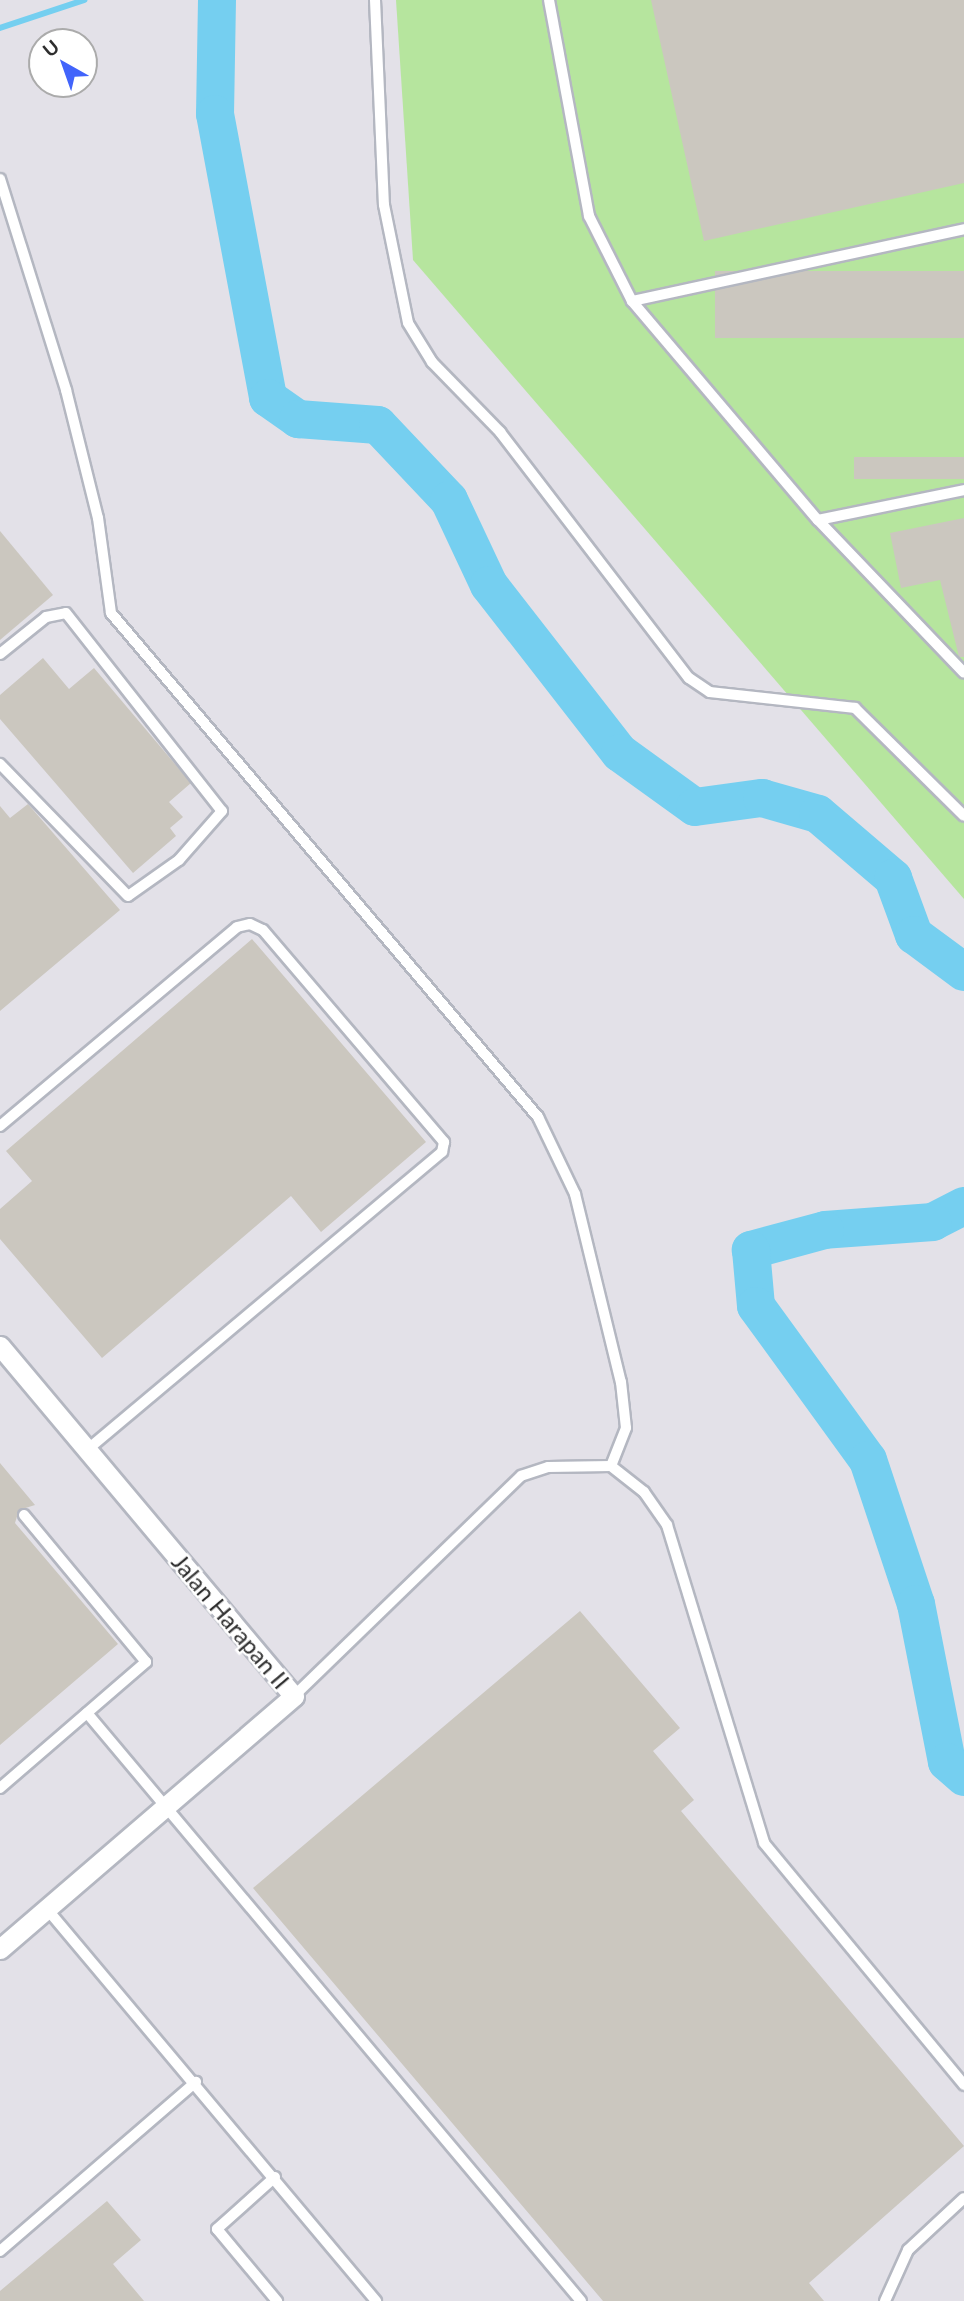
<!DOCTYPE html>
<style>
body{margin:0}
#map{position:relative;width:964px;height:2301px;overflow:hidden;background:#efe9e1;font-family:Lato,sans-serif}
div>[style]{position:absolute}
.industrial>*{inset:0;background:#e3e1e8}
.green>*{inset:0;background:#b6e59e}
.stream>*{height:6px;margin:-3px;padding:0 3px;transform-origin:3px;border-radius:3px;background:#75cff0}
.river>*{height:38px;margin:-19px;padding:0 19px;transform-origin:19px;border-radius:19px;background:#75cff0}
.building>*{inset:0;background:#cbc7bf;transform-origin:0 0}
.roads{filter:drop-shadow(2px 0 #b4b7c1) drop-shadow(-2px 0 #b4b7c1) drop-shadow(0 2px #b4b7c1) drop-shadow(0 -2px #b4b7c1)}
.lane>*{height:10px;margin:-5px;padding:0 5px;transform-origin:5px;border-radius:5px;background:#fff}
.street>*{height:19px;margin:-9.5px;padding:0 9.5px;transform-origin:9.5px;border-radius:9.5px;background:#fff}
span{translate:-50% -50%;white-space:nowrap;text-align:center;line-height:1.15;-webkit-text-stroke:5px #fff;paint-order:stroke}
.street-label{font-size:24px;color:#2e2e2e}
.north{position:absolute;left:28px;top:28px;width:70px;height:70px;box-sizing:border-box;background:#fff;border:2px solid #ababab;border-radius:50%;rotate:320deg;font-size:19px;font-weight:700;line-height:28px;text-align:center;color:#2e2e2e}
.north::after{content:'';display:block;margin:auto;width:24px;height:32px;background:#4264fb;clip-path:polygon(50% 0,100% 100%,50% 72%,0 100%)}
</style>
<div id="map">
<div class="industrial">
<div style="clip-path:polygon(evenodd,0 0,964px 0,964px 2301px,0 2301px,0 0,42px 42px,84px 42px,84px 84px,42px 84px,42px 42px)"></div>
</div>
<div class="green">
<div style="clip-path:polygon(396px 0,964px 0,964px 899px,413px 260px)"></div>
</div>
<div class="stream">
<div style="left:0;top:28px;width:89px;rotate:-18.4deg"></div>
</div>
<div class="river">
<div style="left:217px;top:0;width:114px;rotate:91deg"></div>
<div style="left:215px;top:114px;width:289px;rotate:79.4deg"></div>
<div style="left:268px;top:398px;width:37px;rotate:35deg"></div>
<div style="left:298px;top:419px;width:80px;rotate:4.3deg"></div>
<div style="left:378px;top:425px;width:103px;rotate:46.6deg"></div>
<div style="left:449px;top:500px;width:94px;rotate:64.8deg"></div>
<div style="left:489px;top:585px;width:213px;rotate:52.1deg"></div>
<div style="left:620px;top:753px;width:92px;rotate:35.8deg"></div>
<div style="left:695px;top:807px;width:68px;rotate:-7.7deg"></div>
<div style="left:762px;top:798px;width:58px;rotate:15.9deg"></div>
<div style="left:818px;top:814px;width:99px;rotate:40.5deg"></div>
<div style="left:893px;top:878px;width:61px;rotate:69.8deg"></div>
<div style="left:914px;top:935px;width:62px;rotate:36.5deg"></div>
<div style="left:964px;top:1206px;width:35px;rotate:153deg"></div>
<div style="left:933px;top:1222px;width:108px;rotate:175.8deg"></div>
<div style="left:825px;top:1230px;width:77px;rotate:164.9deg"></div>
<div style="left:751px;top:1250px;width:56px;rotate:84.9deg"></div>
<div style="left:756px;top:1306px;width:190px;rotate:54deg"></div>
<div style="left:868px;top:1460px;width:152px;rotate:71.6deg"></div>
<div style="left:916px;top:1604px;width:161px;rotate:78.9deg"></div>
<div style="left:947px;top:1762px;width:23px;rotate:41deg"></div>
</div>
<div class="building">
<div style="clip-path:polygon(651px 0,964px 0,964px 183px,704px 241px)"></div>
<div style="left:964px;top:271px;width:67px;height:249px;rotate:90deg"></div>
<div style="left:964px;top:457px;width:22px;height:110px;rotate:90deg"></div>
<div style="clip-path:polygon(964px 518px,964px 657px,959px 657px,940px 580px,901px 588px,890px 533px)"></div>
<div style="clip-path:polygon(0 531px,53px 595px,0 640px)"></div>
<div style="clip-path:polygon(43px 658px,69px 689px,94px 668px,191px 783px,169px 802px,183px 817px,170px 828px,176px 836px,133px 873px,0 719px,0 695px)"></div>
<div style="clip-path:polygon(28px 804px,120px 910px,0 1011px,0 806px,10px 818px)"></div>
<div style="clip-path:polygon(252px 939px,426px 1142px,321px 1232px,291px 1196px,102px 1358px,0 1239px,0 1209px,32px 1181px,6px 1151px)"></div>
<div style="clip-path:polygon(0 1463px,35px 1505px,19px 1510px,15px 1523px,118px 1644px,0 1745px)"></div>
<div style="clip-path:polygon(580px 1611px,680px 1728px,653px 1751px,694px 1800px,681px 1811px,964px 2146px,809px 2283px,824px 2301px,603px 2301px,253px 1888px)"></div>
<div style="clip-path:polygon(107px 2201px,141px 2240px,113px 2264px,144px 2301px,0 2301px,0 2291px)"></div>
</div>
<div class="roads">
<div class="lane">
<div style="left:375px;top:0;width:205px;rotate:87.5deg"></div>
<div style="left:384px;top:205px;width:120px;rotate:78.5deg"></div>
<div style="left:408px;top:323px;width:46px;rotate:58.4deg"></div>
<div style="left:432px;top:362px;width:98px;rotate:45.8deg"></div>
<div style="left:500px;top:432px;width:310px;rotate:52.5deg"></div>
<div style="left:689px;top:678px;width:25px;rotate:34deg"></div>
<div style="left:710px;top:692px;width:146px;rotate:6.3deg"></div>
<div style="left:855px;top:708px;width:153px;rotate:44.7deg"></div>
<div style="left:549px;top:0;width:220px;rotate:79.5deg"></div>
<div style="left:589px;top:216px;width:95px;rotate:63.2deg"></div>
<div style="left:632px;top:301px;width:287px;rotate:49.7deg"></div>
<div style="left:818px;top:520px;width:211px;rotate:46.3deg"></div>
<div style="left:0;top:179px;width:221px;rotate:72.6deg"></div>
<div style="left:66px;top:390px;width:132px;rotate:76deg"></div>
<div style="left:98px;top:518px;width:96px;rotate:82.2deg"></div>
<div style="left:111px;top:613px;width:661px;rotate:49.73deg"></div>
<div style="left:538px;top:1117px;width:85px;rotate:64.3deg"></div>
<div style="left:575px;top:1194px;width:194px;rotate:76.3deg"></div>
<div style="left:621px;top:1382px;width:46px;rotate:83.8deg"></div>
<div style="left:626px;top:1428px;width:41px;rotate:111.5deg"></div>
<div style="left:611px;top:1466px;width:63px;rotate:179.1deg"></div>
<div style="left:548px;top:1467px;width:28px;rotate:162deg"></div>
<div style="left:521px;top:1476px;width:316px;rotate:135.9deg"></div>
<div style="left:632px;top:301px;width:340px;rotate:-12.2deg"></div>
<div style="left:818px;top:520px;width:149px;rotate:-11.6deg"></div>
<div style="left:0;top:654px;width:59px;rotate:-38.8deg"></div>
<div style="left:46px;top:617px;width:20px;rotate:-11deg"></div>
<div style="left:66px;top:613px;width:252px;rotate:51.8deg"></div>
<div style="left:222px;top:811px;width:65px;rotate:131.3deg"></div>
<div style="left:179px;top:860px;width:62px;rotate:144.8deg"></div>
<div style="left:128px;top:896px;width:184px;rotate:-134.1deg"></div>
<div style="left:0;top:1126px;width:309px;rotate:-40deg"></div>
<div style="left:237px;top:927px;width:13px;rotate:-13deg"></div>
<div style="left:250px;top:924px;width:14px;rotate:25deg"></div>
<div style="left:263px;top:930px;width:279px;rotate:49.5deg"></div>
<div style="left:444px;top:1142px;width:10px;rotate:101deg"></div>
<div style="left:442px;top:1152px;width:463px;rotate:140deg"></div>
<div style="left:611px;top:1466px;width:42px;rotate:38.2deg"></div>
<div style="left:644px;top:1492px;width:40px;rotate:55.1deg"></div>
<div style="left:667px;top:1525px;width:332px;rotate:73deg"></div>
<div style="left:764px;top:1843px;width:314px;rotate:50.4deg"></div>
<div style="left:87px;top:1713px;width:768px;rotate:49.97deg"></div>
<div style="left:0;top:1788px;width:193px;rotate:-40.8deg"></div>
<div style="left:146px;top:1662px;width:191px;rotate:-129.7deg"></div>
<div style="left:47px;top:1909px;width:512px;rotate:49.99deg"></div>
<div style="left:275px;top:2177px;width:78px;rotate:138.1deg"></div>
<div style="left:217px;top:2229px;width:94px;rotate:50.2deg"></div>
<div style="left:0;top:2251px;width:259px;rotate:-40.8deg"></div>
<div style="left:885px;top:2301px;width:56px;rotate:-65.7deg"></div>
<div style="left:908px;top:2250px;width:76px;rotate:-42.9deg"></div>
</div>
<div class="street">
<div style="left:0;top:1346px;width:457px;rotate:50deg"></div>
<div style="left:294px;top:1696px;width:388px;rotate:139.3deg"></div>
</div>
</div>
<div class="street-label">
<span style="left:231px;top:1621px;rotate:50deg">Jalan Harapan II</span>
</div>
<div class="north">U</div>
</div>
